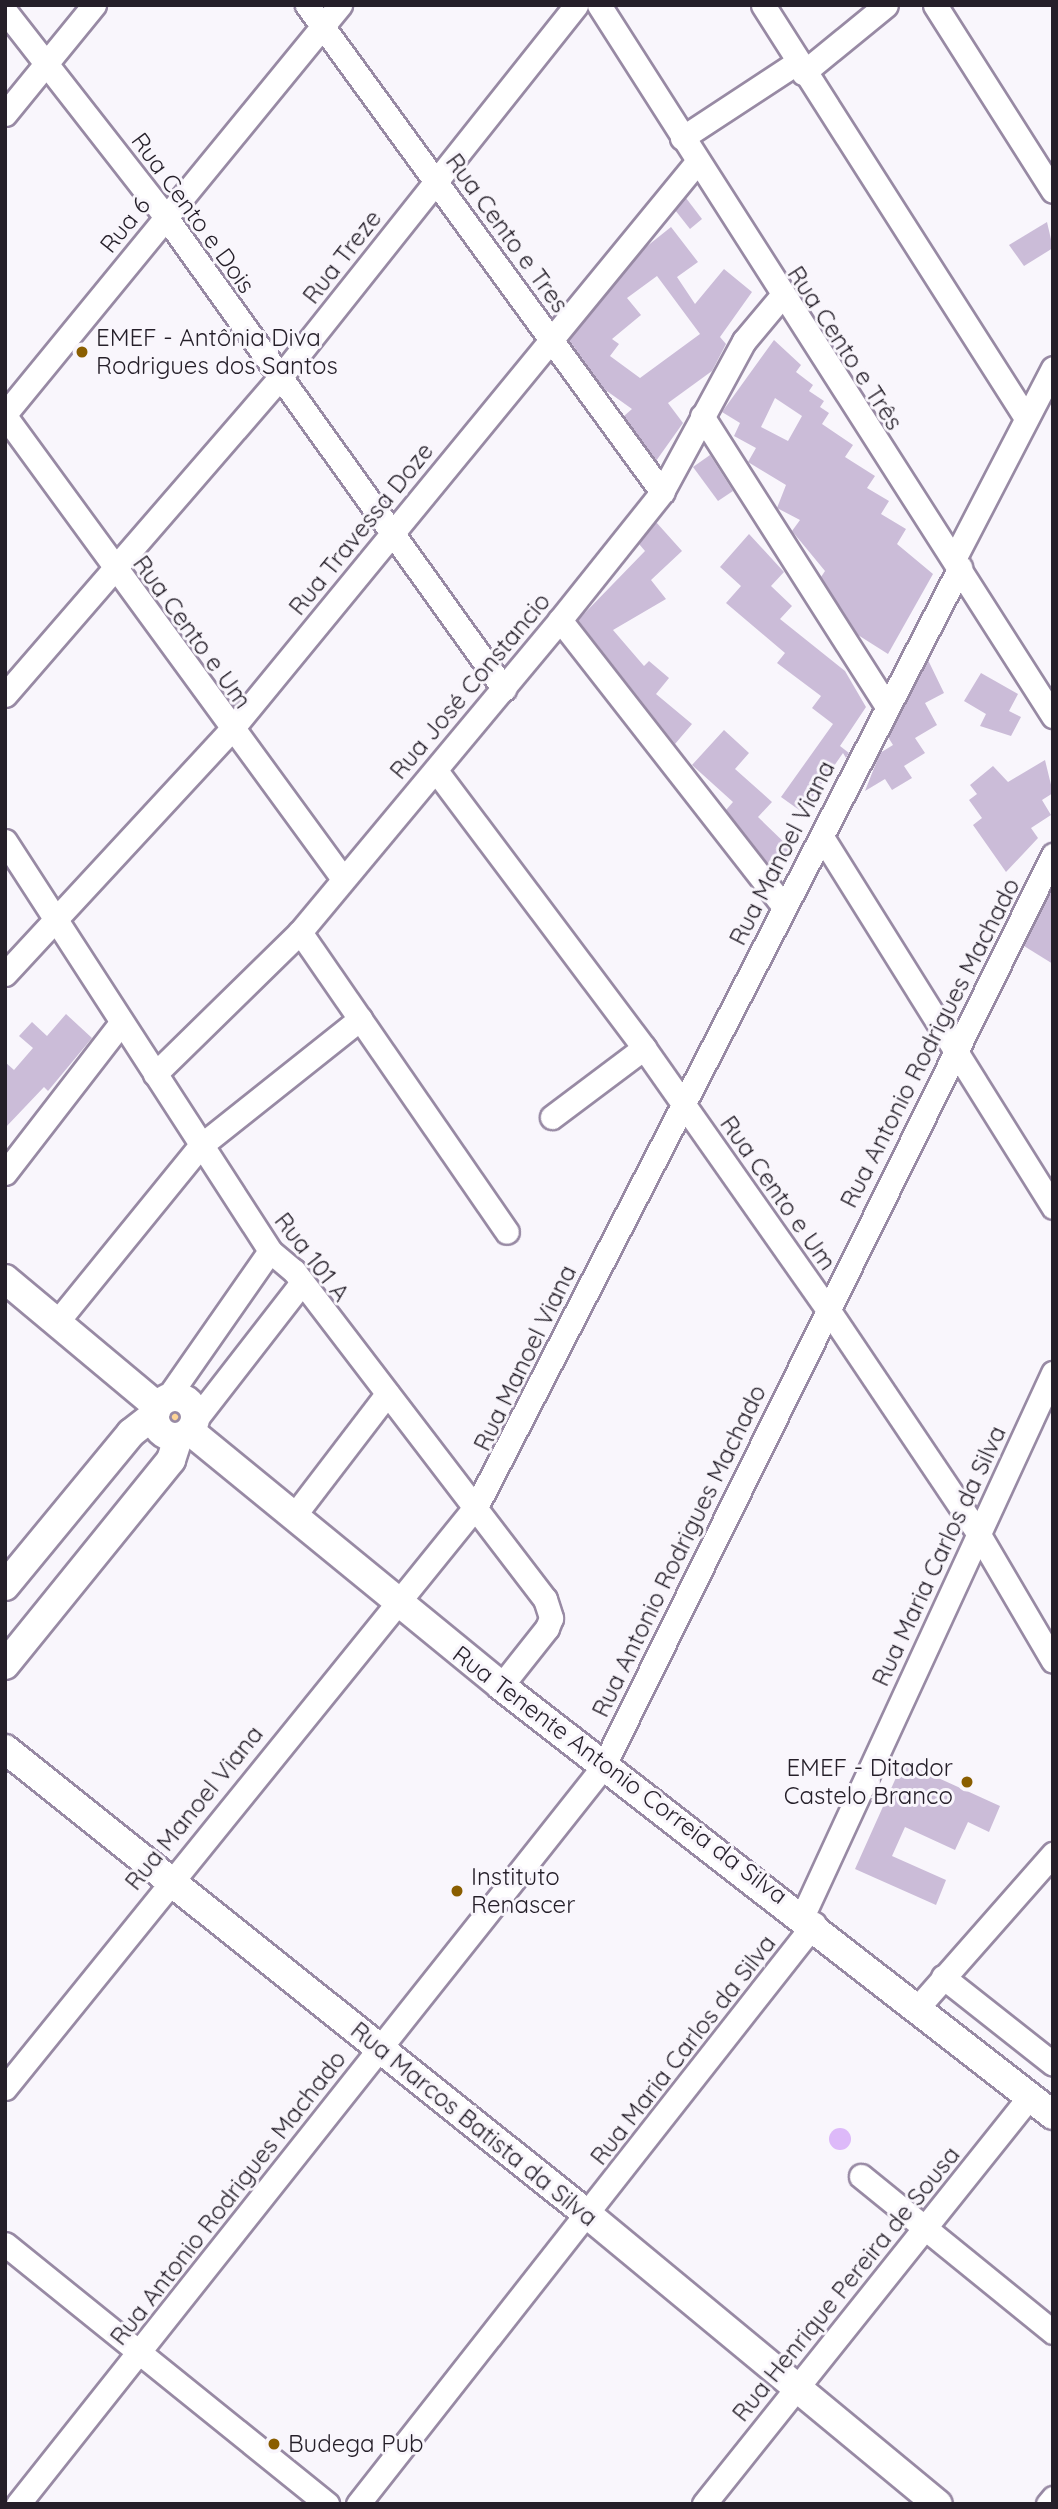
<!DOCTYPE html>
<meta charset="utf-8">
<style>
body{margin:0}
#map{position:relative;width:1058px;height:2509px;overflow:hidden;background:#f9f6fc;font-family:Quicksand,sans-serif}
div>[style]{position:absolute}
.green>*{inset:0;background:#fed596}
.round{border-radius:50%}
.water>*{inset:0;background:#ddb9f9}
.building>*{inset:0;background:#cbbcd8}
.roads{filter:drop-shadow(2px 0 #988aa4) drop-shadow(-2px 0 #988aa4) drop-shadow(0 2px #988aa4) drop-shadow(0 -2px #988aa4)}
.minor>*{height:23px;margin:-11.5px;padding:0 11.5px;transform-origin:11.5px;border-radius:11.5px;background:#fff}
.major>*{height:28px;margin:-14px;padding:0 14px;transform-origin:14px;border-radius:14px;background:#fff}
.major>.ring{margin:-14px;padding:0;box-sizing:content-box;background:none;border:28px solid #fff;border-radius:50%}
.dots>*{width:19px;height:19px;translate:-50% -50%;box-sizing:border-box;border:4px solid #f9f6fc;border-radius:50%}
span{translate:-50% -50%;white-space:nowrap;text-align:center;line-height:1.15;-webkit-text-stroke:6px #f9f6fc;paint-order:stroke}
.street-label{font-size:24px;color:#251f29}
.poi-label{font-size:24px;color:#251f29}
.left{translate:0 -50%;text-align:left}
.right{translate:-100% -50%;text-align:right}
.frame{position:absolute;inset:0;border:7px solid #251f29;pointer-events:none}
</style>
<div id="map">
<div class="green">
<div class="round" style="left:163px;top:1404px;width:26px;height:26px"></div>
</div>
<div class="water">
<div class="round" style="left:829px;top:2128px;width:22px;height:22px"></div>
</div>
<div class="building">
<div style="clip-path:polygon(686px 198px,702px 219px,690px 229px,675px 210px)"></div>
<div style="clip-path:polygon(1047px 222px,1053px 248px,1024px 266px,1009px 245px)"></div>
<div style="clip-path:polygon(evenodd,671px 227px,698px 262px,677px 277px,695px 304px,724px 269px,752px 292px,720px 337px,726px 344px,712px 371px,668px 403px,683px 423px,656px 461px,624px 416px,632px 409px,604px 389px,569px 340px,646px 247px,671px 227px,657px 276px,700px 334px,640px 378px,610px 356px,619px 344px,612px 339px,641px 315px,627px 298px,657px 276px)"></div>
<div style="clip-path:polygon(evenodd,774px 340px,801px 365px,796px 372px,813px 385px,809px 391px,824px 401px,820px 407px,829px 413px,822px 424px,853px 445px,845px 457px,875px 476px,867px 488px,889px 501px,881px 514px,906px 529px,897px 544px,933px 574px,888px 654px,858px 635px,821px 577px,825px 571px,792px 531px,800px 520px,777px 508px,786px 485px,748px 462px,756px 448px,734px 436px,740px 423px,722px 412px,774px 340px,775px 398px,802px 416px,788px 441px,761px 427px,775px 398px)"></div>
<div style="clip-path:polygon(710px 455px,733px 491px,718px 501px,693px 467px)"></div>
<div style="clip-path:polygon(656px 522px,682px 551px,651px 580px,666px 599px,613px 630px,644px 666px,649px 661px,669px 678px,656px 694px,692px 724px,675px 744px,578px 620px,645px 551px,639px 544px)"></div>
<div style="clip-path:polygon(749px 534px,784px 572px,771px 586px,792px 606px,780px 619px,845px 671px,866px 707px,840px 746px,849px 753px,846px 758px,843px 753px,802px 812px,781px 797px,833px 724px,812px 708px,821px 696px,777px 663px,785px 653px,726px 603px,741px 586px,720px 567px)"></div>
<div style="clip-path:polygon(928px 660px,944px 693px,925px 703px,937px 725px,915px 738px,925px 753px,904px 766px,912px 778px,892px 790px,885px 779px,865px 791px,880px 753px,893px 745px,888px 737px)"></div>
<div style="clip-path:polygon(981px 673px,1018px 694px,1009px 711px,1021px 717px,1011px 736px,980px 726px,986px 714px,964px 701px)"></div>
<div style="clip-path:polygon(724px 730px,749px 753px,735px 769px,772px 802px,758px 817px,790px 848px,771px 867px,726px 810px,733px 802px,692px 765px)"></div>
<div style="clip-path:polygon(1045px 760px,1053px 793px,1042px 800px,1051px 815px,1031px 828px,1038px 838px,1006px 872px,973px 825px,982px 818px,969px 800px,977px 794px,970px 785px,993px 766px,1008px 782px)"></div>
<div style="clip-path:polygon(1053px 887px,1053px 964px,1024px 946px)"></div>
<div style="clip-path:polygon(66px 1014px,92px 1038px,48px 1091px,44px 1087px,5px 1128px,5px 1062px,14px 1070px,33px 1048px,19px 1036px,32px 1022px,47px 1036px)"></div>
<div style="clip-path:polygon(903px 1762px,1000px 1806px,989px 1832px,968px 1822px,955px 1850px,905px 1827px,892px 1856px,946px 1880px,936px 1905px,855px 1869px)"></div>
</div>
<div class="roads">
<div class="minor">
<div style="left:307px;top:5px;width:603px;rotate:53.91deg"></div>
<div style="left:599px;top:5px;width:844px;rotate:57.44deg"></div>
<div style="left:763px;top:5px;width:490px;rotate:57.5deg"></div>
<div style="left:935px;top:5px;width:220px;rotate:57.6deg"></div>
<div style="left:5px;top:11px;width:260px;rotate:52deg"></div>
<div style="left:165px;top:216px;width:582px;rotate:54.37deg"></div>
<div style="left:803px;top:73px;width:107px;rotate:-39.3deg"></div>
<div style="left:5px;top:114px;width:141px;rotate:-50.8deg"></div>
<div style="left:682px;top:138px;width:136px;rotate:-33.3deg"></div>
<div style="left:5px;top:414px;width:529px;rotate:-50.68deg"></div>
<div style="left:5px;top:416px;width:570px;rotate:53.85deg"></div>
<div style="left:702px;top:416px;width:343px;rotate:57.5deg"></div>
<div style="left:954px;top:559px;width:215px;rotate:-62.6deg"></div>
<div style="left:560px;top:620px;width:364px;rotate:52deg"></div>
<div style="left:5px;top:695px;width:417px;rotate:-49.1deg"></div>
<div style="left:278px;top:380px;width:479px;rotate:-51.5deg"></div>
<div style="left:437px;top:772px;width:345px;rotate:53.1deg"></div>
<div style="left:644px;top:1048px;width:318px;rotate:54.9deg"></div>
<div style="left:827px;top:1308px;width:271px;rotate:56.1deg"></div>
<div style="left:978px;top:1533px;width:148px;rotate:59.6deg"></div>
<div style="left:822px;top:837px;width:436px;rotate:58deg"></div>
<div style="left:5px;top:841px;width:488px;rotate:57.1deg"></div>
<div style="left:270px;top:1251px;width:31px;rotate:40deg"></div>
<div style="left:294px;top:1271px;width:413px;rotate:52.6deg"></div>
<div style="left:545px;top:1599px;width:20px;rotate:72deg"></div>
<div style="left:551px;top:1618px;width:11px;rotate:112deg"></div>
<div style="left:547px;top:1628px;width:74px;rotate:128.4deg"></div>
<div style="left:300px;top:932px;width:364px;rotate:55.4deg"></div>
<div style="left:5px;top:974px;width:333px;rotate:-47.2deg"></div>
<div style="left:231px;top:730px;width:735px;rotate:-50.63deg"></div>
<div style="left:155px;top:1074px;width:203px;rotate:-44.4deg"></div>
<div style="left:300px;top:932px;width:406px;rotate:-50.2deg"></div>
<div style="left:560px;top:620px;width:164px;rotate:-51.4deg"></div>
<div style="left:662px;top:492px;width:172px;rotate:-61.5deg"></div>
<div style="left:744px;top:341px;width:56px;rotate:-50.1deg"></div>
<div style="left:552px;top:1117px;width:115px;rotate:-36.9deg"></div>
<div style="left:5px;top:1173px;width:188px;rotate:-52.3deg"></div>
<div style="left:57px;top:1322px;width:225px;rotate:-50.9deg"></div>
<div style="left:199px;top:1147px;width:206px;rotate:-38.5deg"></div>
<div style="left:168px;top:1397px;width:178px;rotate:-55.1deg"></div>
<div style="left:196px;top:1419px;width:170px;rotate:-52.2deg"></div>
<div style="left:293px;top:1517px;width:155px;rotate:-52.6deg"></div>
<div style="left:803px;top:1915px;width:597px;rotate:-65.24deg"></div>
<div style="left:943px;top:1977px;width:140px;rotate:38.3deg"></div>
<div style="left:919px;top:2006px;width:203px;rotate:-48.6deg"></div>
<div style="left:5px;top:2088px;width:750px;rotate:-51.01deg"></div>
<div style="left:477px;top:1505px;width:1055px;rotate:-62.75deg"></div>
<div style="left:861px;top:2176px;width:247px;rotate:39.1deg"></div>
<div style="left:5px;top:2244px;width:414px;rotate:38.9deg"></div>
<div style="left:18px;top:2504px;width:941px;rotate:-51.56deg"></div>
<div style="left:603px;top:1767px;width:1017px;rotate:-63.74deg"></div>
<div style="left:358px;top:2504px;width:738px;rotate:-51.83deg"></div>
<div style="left:704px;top:2504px;width:522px;rotate:-51.37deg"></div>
<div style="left:1048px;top:2504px;width:8px;rotate:-50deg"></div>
</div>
<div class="major">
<div style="left:5px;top:1279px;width:198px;rotate:39.9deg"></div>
<div class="ring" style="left:155px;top:1397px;width:12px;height:12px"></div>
<div style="left:190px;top:1431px;width:402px;rotate:39.3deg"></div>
<div style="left:501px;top:1686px;width:699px;rotate:37.85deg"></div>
<div style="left:5px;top:1586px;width:198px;rotate:-50.5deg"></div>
<div style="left:131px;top:1433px;width:31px;rotate:-38deg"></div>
<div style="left:5px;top:1665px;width:264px;rotate:-51deg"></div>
<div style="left:171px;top:1460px;width:23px;rotate:-72deg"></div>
<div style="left:5px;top:1749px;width:745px;rotate:38.62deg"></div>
<div style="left:587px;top:2214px;width:455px;rotate:39.6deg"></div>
</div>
</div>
<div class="dots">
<div style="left:82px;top:352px;background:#8a5e00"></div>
<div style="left:967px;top:1782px;background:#8a5e00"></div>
<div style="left:457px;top:1891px;background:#8a5e00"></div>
<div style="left:274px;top:2444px;background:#8a5e00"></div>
</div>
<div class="street-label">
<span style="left:193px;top:213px;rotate:54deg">Rua Cento e Dois</span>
<span style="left:125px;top:225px;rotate:-51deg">Rua 6</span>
<span style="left:507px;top:233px;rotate:54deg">Rua Cento e Tres</span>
<span style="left:342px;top:257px;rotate:-52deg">Rua Treze</span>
<span style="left:845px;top:348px;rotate:57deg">Rua Cento e Três</span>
<span style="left:361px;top:529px;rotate:-51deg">Rua Travessa Doze</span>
<span style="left:192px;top:632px;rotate:54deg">Rua Cento e Um</span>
<span style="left:470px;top:686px;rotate:-50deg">Rua José Constancio</span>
<span style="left:782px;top:853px;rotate:-63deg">Rua Manoel Viana</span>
<span style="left:930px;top:1043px;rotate:-63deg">Rua Antonio Rodrigues Machado</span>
<span style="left:778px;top:1193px;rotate:55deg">Rua Cento e Um</span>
<span style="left:312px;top:1257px;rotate:52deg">Rua 101 A</span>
<span style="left:525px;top:1358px;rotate:-64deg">Rua Manoel Viana</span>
<span style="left:679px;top:1551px;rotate:-64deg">Rua Antonio Rodrigues Machado</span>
<span style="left:939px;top:1556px;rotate:-65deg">Rua Maria Carlos da Silva</span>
<span style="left:620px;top:1775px;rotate:37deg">Rua Tenente Antonio Correia da Silva</span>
<span style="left:194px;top:1808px;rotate:-51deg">Rua Manoel Viana</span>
<span style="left:683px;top:2050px;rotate:-52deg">Rua Maria Carlos da Silva</span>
<span style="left:474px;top:2124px;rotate:39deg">Rua Marcos Batista da Silva</span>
<span style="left:228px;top:2198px;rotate:-52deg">Rua Antonio Rodrigues Machado</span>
<span style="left:846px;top:2284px;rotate:-51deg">Rua Henrique Pereira de Sousa</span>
</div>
<div class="poi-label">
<span class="left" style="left:96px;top:352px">EMEF - Antônia Diva<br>Rodrigues dos Santos</span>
<span class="right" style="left:953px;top:1782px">EMEF - Ditador<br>Castelo Branco</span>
<span class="left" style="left:471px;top:1891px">Instituto<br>Renascer</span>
<span class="left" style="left:288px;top:2444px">Budega Pub</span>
</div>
<div class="frame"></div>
</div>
